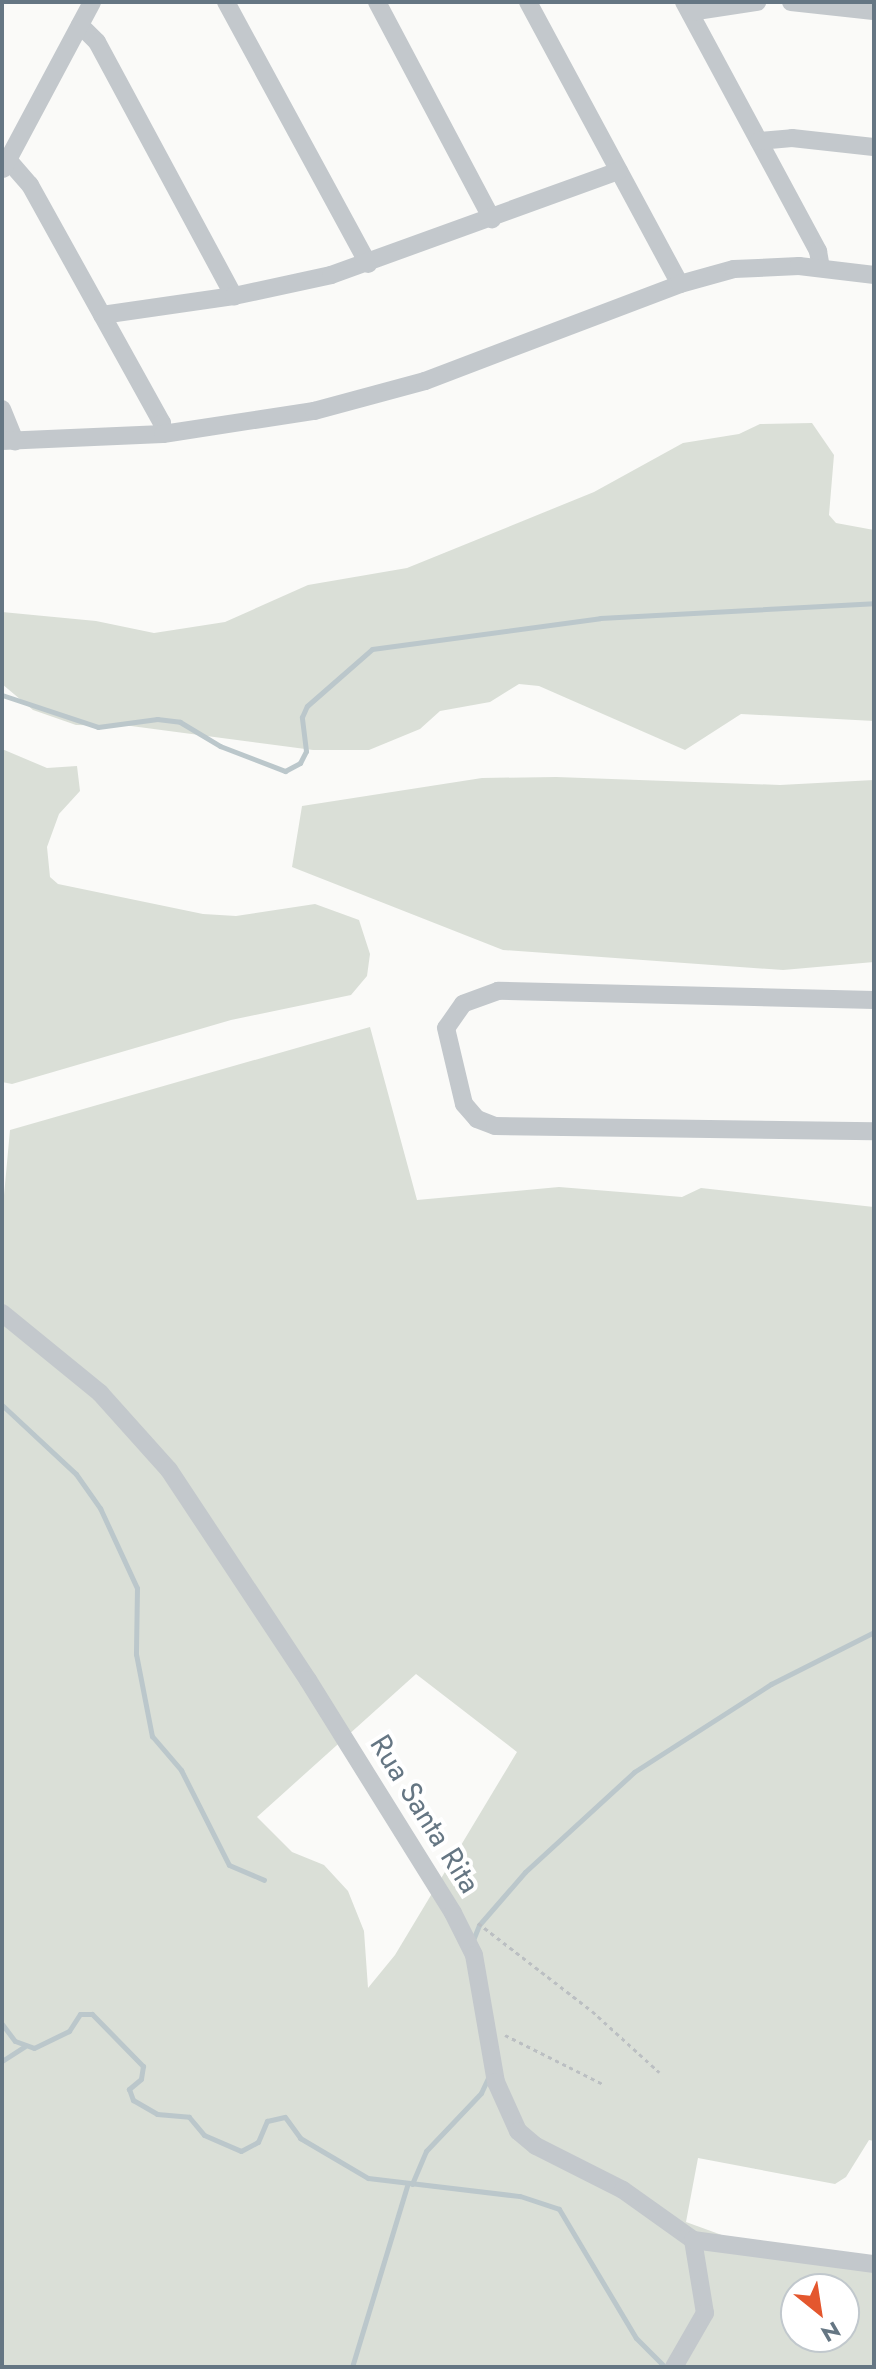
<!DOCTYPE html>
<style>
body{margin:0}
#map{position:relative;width:876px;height:2369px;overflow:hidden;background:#fafaf8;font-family:Jost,sans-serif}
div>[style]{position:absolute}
.green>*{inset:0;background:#dadfd7}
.stream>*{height:5px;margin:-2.5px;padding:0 2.5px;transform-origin:2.5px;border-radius:2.5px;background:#bbc7cb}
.path>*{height:3px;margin-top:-1.5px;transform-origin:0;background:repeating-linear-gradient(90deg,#bbbfc2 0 4px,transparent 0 8px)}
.minor>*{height:18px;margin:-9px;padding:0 9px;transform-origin:9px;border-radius:9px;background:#c3c8cc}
span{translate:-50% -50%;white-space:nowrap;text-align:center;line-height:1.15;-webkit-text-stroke:8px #fff;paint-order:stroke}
.street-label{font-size:30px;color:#657683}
.frame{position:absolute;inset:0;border:4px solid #657683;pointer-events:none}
.north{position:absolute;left:780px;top:2273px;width:80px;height:80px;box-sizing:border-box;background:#fff;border:2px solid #c1c8cd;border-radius:50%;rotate:150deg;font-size:22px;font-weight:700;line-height:32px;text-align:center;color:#657683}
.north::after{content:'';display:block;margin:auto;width:28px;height:36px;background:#e4572e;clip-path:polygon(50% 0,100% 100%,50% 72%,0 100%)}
</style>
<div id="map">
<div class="green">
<div style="clip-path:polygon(812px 423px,834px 455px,829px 515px,836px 523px,874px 530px,874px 721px,741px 714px,685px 750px,539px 686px,519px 684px,490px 702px,440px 711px,420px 729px,369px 750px,313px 750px,131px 726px,76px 725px,33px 710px,2px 684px,2px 612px,96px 621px,154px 633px,225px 622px,308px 585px,407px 568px,594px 492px,683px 443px,739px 434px,760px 424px)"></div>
<div style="clip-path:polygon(2px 749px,47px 768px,77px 766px,80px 791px,59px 814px,47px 847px,50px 877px,58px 884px,203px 914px,236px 916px,315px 904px,359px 920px,370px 954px,367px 976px,351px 995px,231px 1020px,12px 1084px,2px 1082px)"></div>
<div style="clip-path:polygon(556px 777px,780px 785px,874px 780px,874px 962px,783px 970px,503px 950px,292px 867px,302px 806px,482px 778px)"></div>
<div style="clip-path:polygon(evenodd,370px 1027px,417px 1200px,559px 1187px,682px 1197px,701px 1188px,874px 1207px,874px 2141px,869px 2140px,846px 2177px,835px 2184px,698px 2158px,686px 2222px,741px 2242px,874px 2260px,874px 2367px,2px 2367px,2px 1217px,10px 1130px,370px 1027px,416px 1674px,517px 1752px,395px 1955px,368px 1988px,364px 1931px,348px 1891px,324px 1865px,292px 1852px,257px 1817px,416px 1674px,370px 1027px,796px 2289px,844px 2289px,844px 2337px,796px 2337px,796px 2289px)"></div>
</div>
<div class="stream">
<div style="left:2px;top:695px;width:101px;rotate:18.4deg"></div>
<div style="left:98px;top:727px;width:60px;rotate:-7.7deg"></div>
<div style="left:157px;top:719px;width:23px;rotate:7deg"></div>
<div style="left:180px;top:722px;width:47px;rotate:31deg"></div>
<div style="left:220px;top:746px;width:70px;rotate:21deg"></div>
<div style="left:285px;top:771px;width:17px;rotate:-28deg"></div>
<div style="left:300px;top:763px;width:13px;rotate:-63deg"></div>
<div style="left:306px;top:751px;width:34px;rotate:-97deg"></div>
<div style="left:302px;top:717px;width:12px;rotate:-66deg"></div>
<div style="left:307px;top:706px;width:86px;rotate:-41.2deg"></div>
<div style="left:372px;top:649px;width:230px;rotate:-7.7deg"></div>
<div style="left:600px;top:618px;width:274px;rotate:-3.1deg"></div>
<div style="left:2px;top:1405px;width:101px;rotate:43deg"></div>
<div style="left:76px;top:1474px;width:42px;rotate:54.8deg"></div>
<div style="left:100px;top:1508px;width:88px;rotate:65.2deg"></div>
<div style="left:137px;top:1588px;width:66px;rotate:90.9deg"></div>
<div style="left:136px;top:1654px;width:84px;rotate:79deg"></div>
<div style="left:152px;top:1736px;width:45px;rotate:49.5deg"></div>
<div style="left:181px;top:1770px;width:106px;rotate:63.2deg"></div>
<div style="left:229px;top:1865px;width:38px;rotate:23deg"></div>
<div style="left:473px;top:1940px;width:16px;rotate:-68deg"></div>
<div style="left:479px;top:1925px;width:70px;rotate:-49deg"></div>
<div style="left:525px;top:1872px;width:148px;rotate:-42.5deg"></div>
<div style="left:634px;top:1772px;width:163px;rotate:-32.7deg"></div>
<div style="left:771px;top:1684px;width:115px;rotate:-26.8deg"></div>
<div style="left:2px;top:2024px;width:21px;rotate:53deg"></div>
<div style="left:15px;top:2041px;width:20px;rotate:20deg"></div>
<div style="left:34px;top:2048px;width:39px;rotate:-26deg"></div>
<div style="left:69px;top:2031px;width:20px;rotate:-57deg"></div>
<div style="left:80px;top:2014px;width:12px"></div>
<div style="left:92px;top:2014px;width:73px;rotate:45.6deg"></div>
<div style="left:143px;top:2066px;width:13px;rotate:99deg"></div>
<div style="left:141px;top:2079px;width:16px;rotate:140deg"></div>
<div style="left:129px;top:2089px;width:12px;rotate:70deg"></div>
<div style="left:133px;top:2100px;width:28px;rotate:30deg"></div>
<div style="left:157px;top:2114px;width:32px;rotate:5deg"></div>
<div style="left:189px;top:2117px;width:23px;rotate:50deg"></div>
<div style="left:204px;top:2135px;width:40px;rotate:23.4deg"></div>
<div style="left:241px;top:2151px;width:19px;rotate:-28deg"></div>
<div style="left:258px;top:2142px;width:23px;rotate:-67deg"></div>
<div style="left:267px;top:2121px;width:18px;rotate:-13deg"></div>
<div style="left:285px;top:2117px;width:26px;rotate:54deg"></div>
<div style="left:300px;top:2138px;width:79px;rotate:30.5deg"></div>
<div style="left:368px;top:2178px;width:153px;rotate:6.8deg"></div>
<div style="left:520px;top:2196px;width:41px;rotate:18.4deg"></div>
<div style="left:559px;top:2209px;width:150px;rotate:59.2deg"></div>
<div style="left:636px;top:2338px;width:41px;rotate:45deg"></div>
<div style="left:2px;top:2061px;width:27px;rotate:-33deg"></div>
<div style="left:412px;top:2184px;width:36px;rotate:-67deg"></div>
<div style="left:426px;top:2151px;width:80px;rotate:-46.5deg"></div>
<div style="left:481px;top:2093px;width:19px;rotate:-65deg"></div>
<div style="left:352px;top:2367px;width:192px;rotate:-73.1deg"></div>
</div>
<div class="path">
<div style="left:478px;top:1923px;width:144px;rotate:37.7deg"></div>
<div style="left:592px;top:2011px;width:91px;rotate:42.3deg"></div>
<div style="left:505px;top:2035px;width:110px;rotate:26.6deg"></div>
</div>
<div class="minor">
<div style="left:226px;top:2px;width:298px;rotate:61.5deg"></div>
<div style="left:377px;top:2px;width:246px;rotate:62.1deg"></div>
<div style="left:528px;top:2px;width:320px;rotate:61.7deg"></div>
<div style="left:684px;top:2px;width:283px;rotate:61.7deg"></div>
<div style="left:818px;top:251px;width:17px;rotate:80deg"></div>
<div style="left:791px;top:2px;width:83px;rotate:6.2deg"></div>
<div style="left:690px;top:12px;width:68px;rotate:-8.5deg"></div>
<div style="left:80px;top:25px;width:24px;rotate:45deg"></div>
<div style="left:97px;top:42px;width:289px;rotate:61.7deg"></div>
<div style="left:759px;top:141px;width:33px;rotate:-5deg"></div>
<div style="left:792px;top:138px;width:82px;rotate:6.3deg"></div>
<div style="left:9px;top:161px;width:32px;rotate:49deg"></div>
<div style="left:30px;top:185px;width:272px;rotate:61deg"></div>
<div style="left:162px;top:423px;width:11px;rotate:85deg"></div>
<div style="left:3px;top:169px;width:189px;rotate:-61.9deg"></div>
<div style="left:102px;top:315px;width:133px;rotate:-8.2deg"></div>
<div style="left:234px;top:296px;width:99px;rotate:-12.2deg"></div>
<div style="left:331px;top:275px;width:306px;rotate:-19.9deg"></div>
<div style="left:2px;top:409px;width:35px;rotate:68deg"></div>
<div style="left:2px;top:441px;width:161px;rotate:-2.5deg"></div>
<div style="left:163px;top:434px;width:153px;rotate:-8.7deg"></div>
<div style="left:314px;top:411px;width:115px;rotate:-15.1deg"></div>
<div style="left:425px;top:381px;width:273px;rotate:-20.8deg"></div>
<div style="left:680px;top:284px;width:56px;rotate:-15.5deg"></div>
<div style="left:734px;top:269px;width:65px;rotate:-2.6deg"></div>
<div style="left:799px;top:266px;width:76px;rotate:6.8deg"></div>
<div style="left:874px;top:1000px;width:376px;rotate:-178.6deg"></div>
<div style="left:498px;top:991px;width:37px;rotate:160deg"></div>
<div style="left:463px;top:1004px;width:29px;rotate:125deg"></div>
<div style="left:446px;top:1028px;width:78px;rotate:76.7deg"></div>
<div style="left:464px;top:1104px;width:20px;rotate:49deg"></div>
<div style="left:477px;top:1119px;width:19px;rotate:21deg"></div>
<div style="left:495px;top:1126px;width:379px;rotate:0.8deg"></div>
<div style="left:2px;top:1313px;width:127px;rotate:39.2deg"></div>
<div style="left:100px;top:1393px;width:103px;rotate:48.1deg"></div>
<div style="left:169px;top:1470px;width:252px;rotate:56.5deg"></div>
<div style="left:308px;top:1680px;width:274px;rotate:58.1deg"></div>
<div style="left:453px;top:1913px;width:47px;rotate:63.4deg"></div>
<div style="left:474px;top:1955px;width:129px;rotate:80.2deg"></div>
<div style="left:496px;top:2082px;width:54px;rotate:65.8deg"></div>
<div style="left:518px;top:2131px;width:23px;rotate:40deg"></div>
<div style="left:536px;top:2146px;width:97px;rotate:26.8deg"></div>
<div style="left:623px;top:2190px;width:86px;rotate:35.5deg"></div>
<div style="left:693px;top:2240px;width:74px;rotate:80.7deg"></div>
<div style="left:705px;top:2313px;width:62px;rotate:119.9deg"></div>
<div style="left:693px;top:2240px;width:183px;rotate:7.6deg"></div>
</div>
<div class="street-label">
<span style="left:425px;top:1814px;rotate:58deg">Rua Santa Rita</span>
</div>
<div class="frame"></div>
<div class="north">N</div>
</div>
